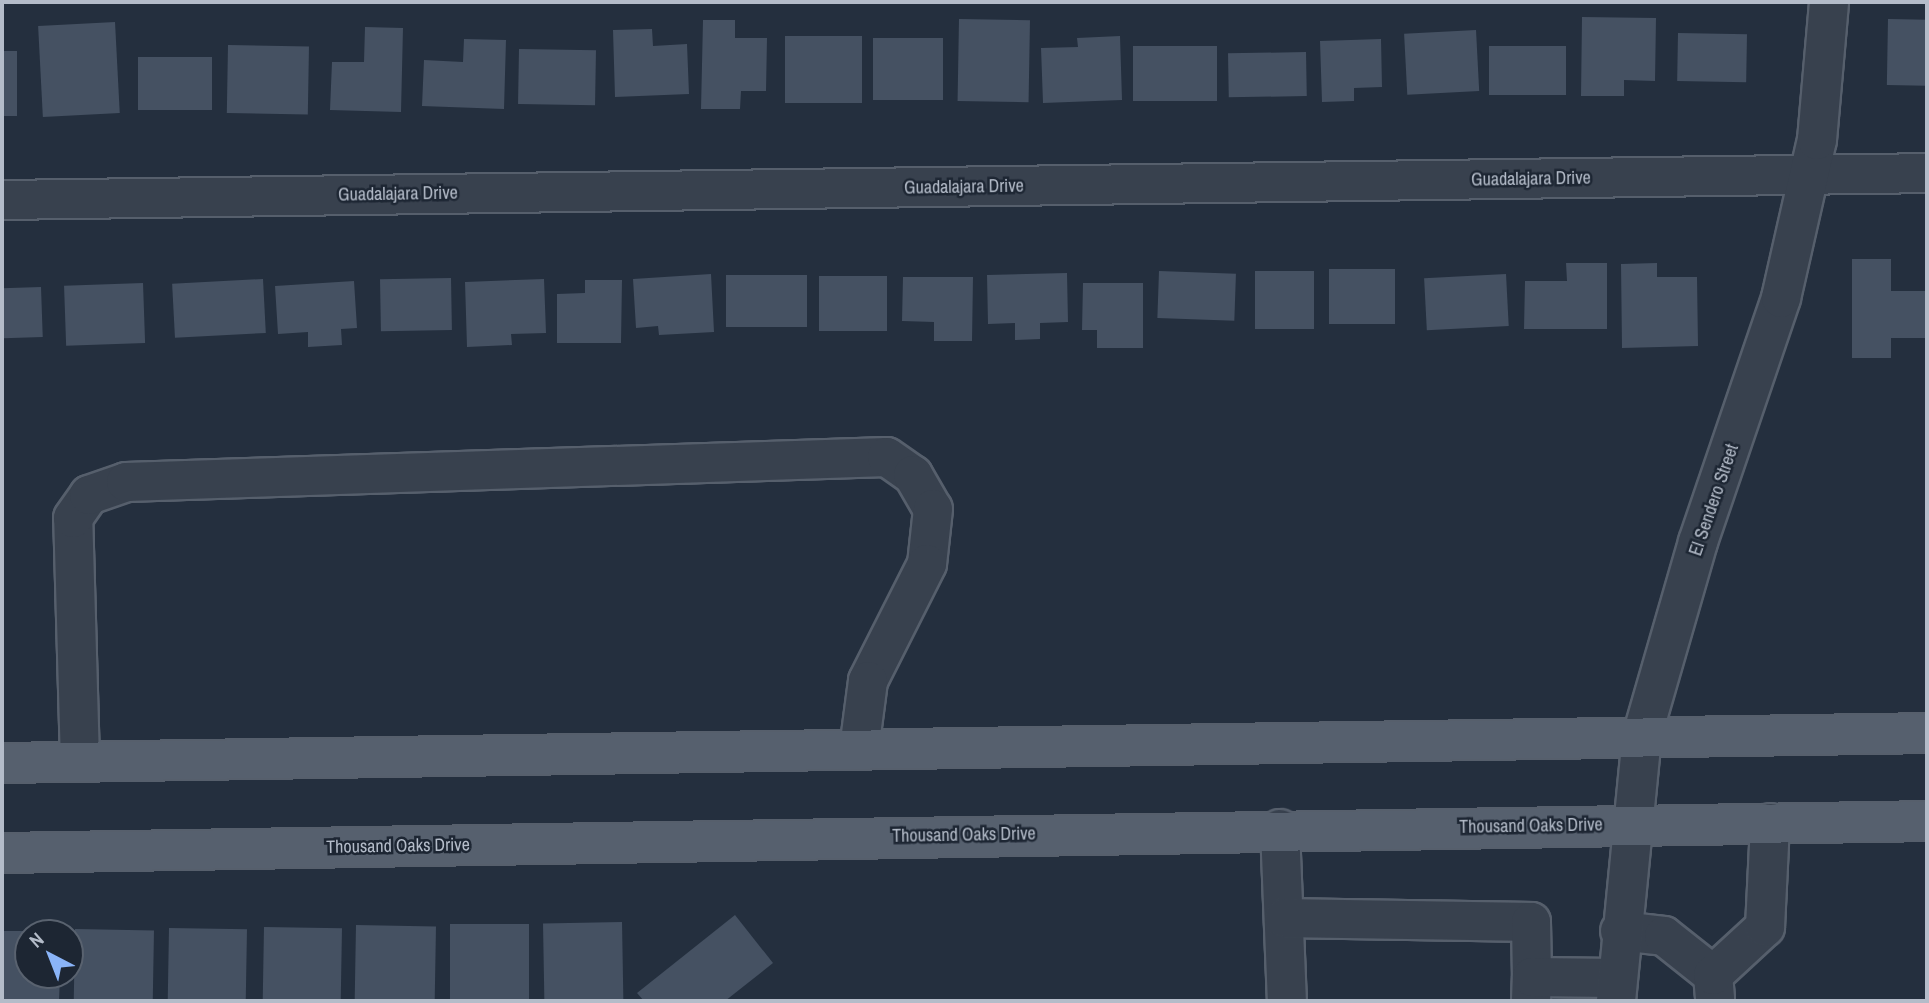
<!DOCTYPE html>
<style>
body{margin:0}
#map{position:relative;width:1929px;height:1003px;overflow:hidden;background:#242f3e;font-family:"Archivo Narrow",sans-serif}
div>[style]{position:absolute}
.building>*{inset:0;background:#455162;transform-origin:0 0}
.roads{filter:drop-shadow(2px 0 #565f6c) drop-shadow(-2px 0 #565f6c) drop-shadow(0 2px #565f6c) drop-shadow(0 -2px #565f6c)}
.minor>*{height:38px;margin:-19px;padding:0 19px;transform-origin:19px;border-radius:19px;background:#38414e}
.major>*{height:38px;margin:-19px;padding:0 19px;transform-origin:19px;border-radius:19px;background:#56606e}
span{translate:-50% -50%;white-space:nowrap;text-align:center;line-height:1.15;-webkit-text-stroke:5px #1d2633;paint-order:stroke}
.street-label{font-size:18px;color:#b4bcc9}
.frame{position:absolute;inset:0;border:4px solid #b4bcc9;pointer-events:none}
.north{position:absolute;left:14px;top:919px;width:70px;height:70px;box-sizing:border-box;background:#1d2633;border:2px solid #59626f;border-radius:50%;rotate:318deg;font-size:19px;font-weight:700;line-height:28px;text-align:center;color:#b4bcc9}
.north::after{content:'';display:block;margin:auto;width:24px;height:32px;background:#8ab4f8;clip-path:polygon(50% 0,100% 100%,50% 72%,0 100%)}
</style>
<div id="map">
<div class="building">
<div style="clip-path:polygon(1582px 17px,1656px 18px,1655px 81px,1624px 80px,1624px 96px,1581px 96px)"></div>
<div style="left:959px;top:19px;width:71px;height:82px;rotate:1deg"></div>
<div style="left:1888px;top:19px;width:39px;height:66px;rotate:1deg"></div>
<div style="clip-path:polygon(703px 20px,735px 20px,735px 38px,767px 38px,766px 91px,741px 91px,740px 109px,701px 109px)"></div>
<div style="left:115px;top:22px;width:91px;height:77px;rotate:87deg"></div>
<div style="clip-path:polygon(365px 27px,403px 28px,401px 112px,330px 110px,332px 62px,364px 62px)"></div>
<div style="clip-path:polygon(652px 29px,653px 46px,687px 44px,689px 94px,615px 97px,613px 30px)"></div>
<div style="left:1476px;top:30px;width:61px;height:72px;rotate:87deg"></div>
<div style="left:1678px;top:33px;width:69px;height:48px;rotate:1deg"></div>
<div style="left:785px;top:36px;width:77px;height:67px"></div>
<div style="clip-path:polygon(1120px 36px,1122px 100px,1043px 103px,1041px 48px,1078px 47px,1077px 38px)"></div>
<div style="left:873px;top:38px;width:70px;height:62px"></div>
<div style="clip-path:polygon(464px 39px,506px 40px,504px 109px,422px 106px,424px 60px,463px 62px)"></div>
<div style="clip-path:polygon(1381px 39px,1382px 87px,1354px 88px,1354px 101px,1322px 102px,1320px 41px)"></div>
<div style="left:228px;top:45px;width:81px;height:68px;rotate:1deg"></div>
<div style="left:1133px;top:46px;width:84px;height:55px"></div>
<div style="left:1566px;top:46px;width:49px;height:77px;rotate:90deg"></div>
<div style="left:519px;top:49px;width:77px;height:55px;rotate:1deg"></div>
<div style="left:2px;top:51px;width:15px;height:65px"></div>
<div style="left:1306px;top:52px;width:44px;height:78px;rotate:89deg"></div>
<div style="left:138px;top:57px;width:74px;height:53px"></div>
<div style="clip-path:polygon(1852px 259px,1891px 259px,1891px 291px,1927px 291px,1927px 338px,1891px 338px,1891px 358px,1852px 358px)"></div>
<div style="clip-path:polygon(1566px 263px,1607px 263px,1607px 329px,1524px 329px,1525px 281px,1567px 281px)"></div>
<div style="clip-path:polygon(1657px 263px,1657px 277px,1697px 277px,1698px 346px,1622px 348px,1621px 264px)"></div>
<div style="left:1329px;top:269px;width:66px;height:55px"></div>
<div style="left:1159px;top:271px;width:77px;height:47px;rotate:2deg"></div>
<div style="left:1255px;top:271px;width:59px;height:58px"></div>
<div style="clip-path:polygon(1067px 273px,1068px 322px,1040px 323px,1040px 339px,1015px 340px,1015px 323px,988px 324px,987px 275px)"></div>
<div style="clip-path:polygon(711px 274px,714px 332px,659px 335px,658px 326px,636px 328px,633px 279px)"></div>
<div style="left:1506px;top:274px;width:52px;height:82px;rotate:87deg"></div>
<div style="left:726px;top:275px;width:81px;height:52px"></div>
<div style="left:887px;top:276px;width:55px;height:68px;rotate:90deg"></div>
<div style="clip-path:polygon(903px 277px,973px 277px,972px 341px,934px 341px,934px 322px,902px 321px)"></div>
<div style="left:451px;top:278px;width:52px;height:71px;rotate:89deg"></div>
<div style="left:263px;top:279px;width:54px;height:91px;rotate:87deg"></div>
<div style="clip-path:polygon(544px 279px,546px 333px,511px 334px,512px 345px,467px 347px,465px 282px)"></div>
<div style="clip-path:polygon(585px 280px,622px 280px,621px 343px,557px 343px,557px 294px,585px 293px)"></div>
<div style="clip-path:polygon(354px 281px,357px 328px,341px 329px,342px 345px,308px 347px,308px 332px,278px 334px,275px 286px)"></div>
<div style="left:143px;top:283px;width:60px;height:79px;rotate:88deg"></div>
<div style="clip-path:polygon(1083px 283px,1143px 283px,1143px 348px,1097px 348px,1097px 330px,1082px 330px)"></div>
<div style="left:41px;top:287px;width:50px;height:39px;rotate:88deg"></div>
<div style="clip-path:polygon(735px 915px,773px 963px,725px 1001px,644px 1001px,637px 993px)"></div>
<div style="left:622px;top:922px;width:79px;height:79px;rotate:89deg"></div>
<div style="left:450px;top:924px;width:79px;height:77px"></div>
<div style="left:356px;top:925px;width:80px;height:76px;rotate:1deg"></div>
<div style="left:264px;top:927px;width:78px;height:74px;rotate:1deg"></div>
<div style="left:169px;top:928px;width:78px;height:73px;rotate:1deg"></div>
<div style="left:75px;top:929px;width:79px;height:72px;rotate:1deg"></div>
<div style="clip-path:polygon(2px 931px,28px 931px,28px 975px,60px 975px,59px 1001px,2px 1001px)"></div>
</div>
<div class="roads">
<div class="minor">
<div style="left:2px;top:200px;width:1925px;rotate:-0.8deg"></div>
<div style="left:80px;top:762px;width:244px;rotate:-91.6deg"></div>
<div style="left:73px;top:518px;width:28px;rotate:-55deg"></div>
<div style="left:89px;top:495px;width:39px;rotate:-19deg"></div>
<div style="left:126px;top:482px;width:761px;rotate:-1.88deg"></div>
<div style="left:887px;top:457px;width:32px;rotate:35deg"></div>
<div style="left:913px;top:475px;width:39px;rotate:60deg"></div>
<div style="left:933px;top:509px;width:55px;rotate:96.2deg"></div>
<div style="left:927px;top:564px;width:131px;rotate:116.8deg"></div>
<div style="left:868px;top:681px;width:69px;rotate:97.5deg"></div>
<div style="left:1280px;top:829px;width:172px;rotate:87.7deg"></div>
<div style="left:1284px;top:918px;width:247px;rotate:0.9deg"></div>
<div style="left:1531px;top:922px;width:55px;rotate:89deg"></div>
<div style="left:1620px;top:931px;width:44px;rotate:6.5deg"></div>
<div style="left:1664px;top:936px;width:63px;rotate:38.5deg"></div>
<div style="left:1713px;top:975px;width:24px;rotate:85deg"></div>
<div style="left:1713px;top:975px;width:71px;rotate:-42.7deg"></div>
<div style="left:1765px;top:927px;width:104px;rotate:-87.2deg"></div>
<div style="left:1531px;top:1001px;width:24px;rotate:-88deg"></div>
<div style="left:1532px;top:977px;width:84px;rotate:0.7deg"></div>
<div style="left:1616px;top:1001px;width:266px;rotate:-84.4deg"></div>
<div style="left:1642px;top:736px;width:202px;rotate:-73.9deg"></div>
<div style="left:1698px;top:542px;width:258px;rotate:-71.2deg"></div>
<div style="left:1781px;top:298px;width:162px;rotate:-77.2deg"></div>
<div style="left:1817px;top:140px;width:139px;rotate:-85deg"></div>
</div>
<div class="major">
<div style="left:2px;top:763px;width:1925px;rotate:-0.89deg"></div>
<div style="left:2px;top:853px;width:1925px;rotate:-0.95deg"></div>
</div>
</div>
<div class="street-label">
<span style="left:1531px;top:179px;rotate:-1deg">Guadalajara Drive</span>
<span style="left:964px;top:187px;rotate:-1deg">Guadalajara Drive</span>
<span style="left:398px;top:194px;rotate:-1deg">Guadalajara Drive</span>
<span style="left:1714px;top:500px;rotate:-71deg">El Sendero Street</span>
<span style="left:1531px;top:826px;rotate:-1deg">Thousand Oaks Drive</span>
<span style="left:964px;top:835px;rotate:-1deg">Thousand Oaks Drive</span>
<span style="left:398px;top:846px;rotate:-1deg">Thousand Oaks Drive</span>
</div>
<div class="frame"></div>
<div class="north">N</div>
</div>
